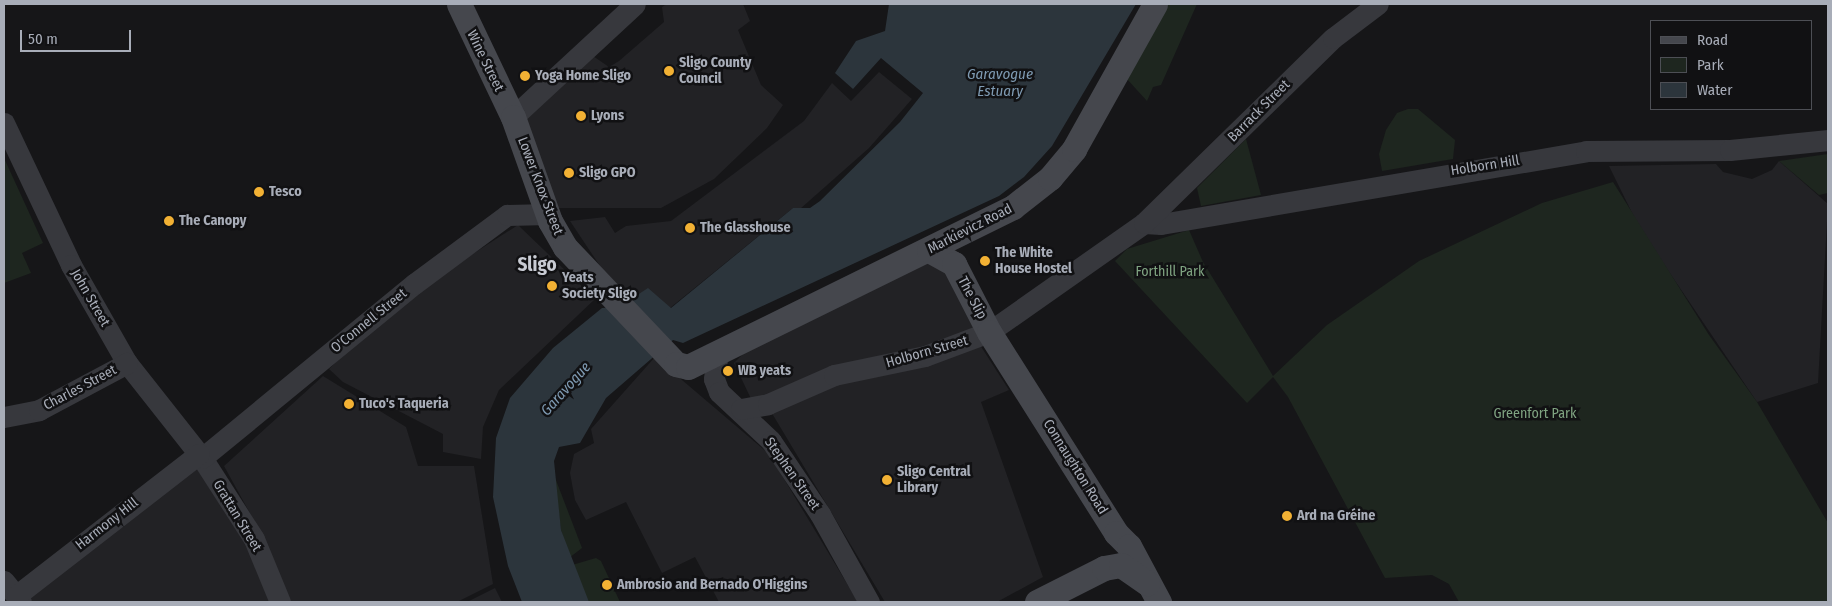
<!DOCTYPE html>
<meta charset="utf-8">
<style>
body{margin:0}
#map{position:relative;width:1832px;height:606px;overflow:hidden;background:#161618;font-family:"Fira Sans Condensed",sans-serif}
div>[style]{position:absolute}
.built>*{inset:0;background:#222225}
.green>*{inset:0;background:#1e261f}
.water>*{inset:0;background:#2c353c}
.tertiary>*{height:21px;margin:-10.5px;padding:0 10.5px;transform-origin:10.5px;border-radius:10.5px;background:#37383d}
.secondary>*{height:25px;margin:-12.5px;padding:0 12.5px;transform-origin:12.5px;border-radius:12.5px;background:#45474d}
.dots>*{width:14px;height:14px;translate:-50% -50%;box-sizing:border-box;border:2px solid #111113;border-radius:50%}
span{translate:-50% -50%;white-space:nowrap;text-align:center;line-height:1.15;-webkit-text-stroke:5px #111113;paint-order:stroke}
.street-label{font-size:14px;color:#a8adb8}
.poi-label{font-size:14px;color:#a8adb8;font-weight:700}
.left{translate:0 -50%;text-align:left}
.park-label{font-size:14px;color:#7fa381}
.water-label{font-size:15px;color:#7f9bb3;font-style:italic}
.district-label{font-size:19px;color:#c9ccd4;font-weight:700}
.frame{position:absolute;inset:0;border:5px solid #a8adb8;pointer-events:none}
.legend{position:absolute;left:1650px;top:20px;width:162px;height:90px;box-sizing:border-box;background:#111113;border:1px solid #4d4f55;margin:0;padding:6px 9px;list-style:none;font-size:15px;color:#a8adb8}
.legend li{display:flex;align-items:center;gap:10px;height:25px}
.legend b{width:25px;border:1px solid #4d4f55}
.scale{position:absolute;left:20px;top:30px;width:111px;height:22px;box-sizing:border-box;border:2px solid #a8adb8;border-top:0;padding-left:6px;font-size:15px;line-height:18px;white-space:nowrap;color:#a8adb8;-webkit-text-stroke:4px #111113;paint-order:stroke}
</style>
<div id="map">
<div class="built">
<div style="clip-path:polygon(667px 4px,743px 4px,750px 21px,738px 30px,761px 85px,783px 105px,767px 128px,714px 179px,661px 208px,555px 208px,521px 117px,593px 56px,609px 67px,619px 61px,664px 22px,662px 7px)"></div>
<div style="clip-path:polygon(879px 72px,912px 99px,869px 148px,800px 209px,793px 208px,670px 308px,630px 299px,602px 269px,570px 221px,605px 217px,615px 233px,626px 226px,671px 221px,804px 121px,832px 83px,851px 101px)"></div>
<div style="clip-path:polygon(1779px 161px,1828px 204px,1818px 383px,1757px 402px,1640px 229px,1609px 166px,1716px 164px,1723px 172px,1752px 179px,1772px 170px)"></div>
<div style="clip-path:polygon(518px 225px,595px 299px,499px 390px,483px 427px,481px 459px,443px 452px,443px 434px,343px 382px,329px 369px,367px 332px,443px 273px)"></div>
<div style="clip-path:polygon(939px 261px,976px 327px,971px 335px,753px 403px,734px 363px,744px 353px,923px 262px)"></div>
<div style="clip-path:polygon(980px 345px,1009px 390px,981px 402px,1043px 577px,997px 602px,885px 602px,770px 410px,790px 397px)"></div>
<div style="clip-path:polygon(655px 357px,769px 454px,858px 602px,719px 602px,695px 557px,662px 573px,626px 502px,586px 520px,575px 500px,570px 473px,574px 454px,594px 443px,591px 429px)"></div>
<div style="clip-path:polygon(323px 376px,406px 427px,418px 466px,474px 466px,493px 584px,457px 602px,287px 602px,257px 526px,224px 466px)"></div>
<div style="clip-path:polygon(198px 462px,249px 539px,273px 602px,26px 602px,23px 598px)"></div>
<div style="clip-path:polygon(495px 588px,502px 602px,467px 602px)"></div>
</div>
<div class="green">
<div style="clip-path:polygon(1162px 4px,1197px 4px,1161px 85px,1153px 87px,1147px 101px,1126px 78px)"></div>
<div style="clip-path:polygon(1408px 109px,1418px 109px,1455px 140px,1453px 159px,1382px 171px,1379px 154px,1386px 130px,1397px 113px)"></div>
<div style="clip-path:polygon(1246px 139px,1261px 195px,1201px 206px,1197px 188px)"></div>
<div style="clip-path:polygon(1828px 154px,1828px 193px,1819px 195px,1779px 161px)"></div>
<div style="clip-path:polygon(4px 158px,43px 243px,22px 253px,31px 273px,4px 283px)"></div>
<div style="clip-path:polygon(1613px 182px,1709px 335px,1757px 402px,1828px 523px,1828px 602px,1459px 602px,1449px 584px,1432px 575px,1385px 578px,1288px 397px,1273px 377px,1247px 403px,1115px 261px,1127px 249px,1189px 230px,1203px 262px,1273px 376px,1327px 325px,1419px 261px,1542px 203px)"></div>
<div style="clip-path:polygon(554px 475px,582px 548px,569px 558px,561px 530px)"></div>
<div style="clip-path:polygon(596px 558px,601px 561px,620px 602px,589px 602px,583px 594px,572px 565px)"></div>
</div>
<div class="water">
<div style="clip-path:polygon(889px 4px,1136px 4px,1052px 146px,1024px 177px,999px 196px,683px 343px,673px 340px,606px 398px,580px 443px,559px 447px,554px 461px,561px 530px,589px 602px,522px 602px,508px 566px,493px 497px,496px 438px,510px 398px,553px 348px,602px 308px,619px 307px,648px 288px,671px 308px,793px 208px,810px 208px,820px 201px,900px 122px,923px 93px,881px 58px,853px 89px,835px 73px,856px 41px,885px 31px)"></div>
</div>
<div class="tertiary">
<div style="left:513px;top:117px;width:166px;rotate:-42.8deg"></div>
<div style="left:4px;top:123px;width:157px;rotate:64.7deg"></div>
<div style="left:71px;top:265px;width:113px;rotate:60.3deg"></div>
<div style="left:127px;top:363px;width:121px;rotate:51.7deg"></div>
<div style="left:202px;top:458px;width:96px;rotate:57.3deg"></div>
<div style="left:254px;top:539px;width:68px;rotate:67.6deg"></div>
<div style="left:1144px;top:223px;width:17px;rotate:3deg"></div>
<div style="left:1161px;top:224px;width:431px;rotate:-9.7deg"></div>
<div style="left:1586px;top:151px;width:144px;rotate:-0.4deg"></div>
<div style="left:1730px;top:150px;width:99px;rotate:-5.8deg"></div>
<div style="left:718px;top:353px;width:26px;rotate:99deg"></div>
<div style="left:714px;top:379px;width:14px;rotate:69deg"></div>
<div style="left:719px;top:392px;width:71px;rotate:43.3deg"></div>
<div style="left:771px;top:441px;width:88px;rotate:56.1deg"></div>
<div style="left:820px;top:514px;width:101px;rotate:60.9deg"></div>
<div style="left:741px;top:409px;width:27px;rotate:-10deg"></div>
<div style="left:768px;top:404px;width:72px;rotate:-23.7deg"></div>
<div style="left:834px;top:375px;width:93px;rotate:-11.8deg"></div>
<div style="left:925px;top:356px;width:68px;rotate:-20.6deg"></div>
<div style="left:989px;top:332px;width:189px;rotate:-35.1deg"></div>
<div style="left:1144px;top:223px;width:264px;rotate:-44.4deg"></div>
<div style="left:1333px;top:38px;width:56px;rotate:-37.1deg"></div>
<div style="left:4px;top:417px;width:36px;rotate:-11deg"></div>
<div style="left:39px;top:410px;width:100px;rotate:-28.1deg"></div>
<div style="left:202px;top:458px;width:274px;rotate:-39.4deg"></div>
<div style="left:414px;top:284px;width:116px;rotate:-36.6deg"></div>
<div style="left:507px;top:215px;width:41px;rotate:-1.4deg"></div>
<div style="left:4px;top:581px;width:27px;rotate:51deg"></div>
<div style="left:17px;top:595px;width:230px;rotate:-37.8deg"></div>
</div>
<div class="secondary">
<div style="left:459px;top:4px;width:125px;rotate:64.5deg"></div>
<div style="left:513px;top:117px;width:110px;rotate:70.4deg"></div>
<div style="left:550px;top:221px;width:30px;rotate:60deg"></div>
<div style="left:565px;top:247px;width:161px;rotate:46.5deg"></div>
<div style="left:676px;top:364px;width:12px;rotate:14deg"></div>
<div style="left:688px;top:367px;width:362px;rotate:-26.2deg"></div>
<div style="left:1013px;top:207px;width:47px;rotate:-38.1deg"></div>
<div style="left:1050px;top:178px;width:38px;rotate:-50deg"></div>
<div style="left:1074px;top:149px;width:166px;rotate:-60.8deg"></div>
<div style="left:929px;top:250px;width:29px;rotate:29deg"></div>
<div style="left:954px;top:264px;width:76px;rotate:62.8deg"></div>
<div style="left:989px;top:332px;width:238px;rotate:57.7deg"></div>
<div style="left:1116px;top:533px;width:18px;rotate:45deg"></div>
<div style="left:1129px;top:546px;width:64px;rotate:61.8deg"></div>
<div style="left:1037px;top:602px;width:75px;rotate:-26.9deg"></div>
<div style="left:1104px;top:568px;width:17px;rotate:-10deg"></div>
<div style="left:1121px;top:565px;width:32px;rotate:35deg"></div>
</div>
<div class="dots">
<div style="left:669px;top:71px;background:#f2b134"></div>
<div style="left:525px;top:76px;background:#f2b134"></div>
<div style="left:581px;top:116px;background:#f2b134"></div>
<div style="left:569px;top:173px;background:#f2b134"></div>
<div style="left:259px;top:192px;background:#f2b134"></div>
<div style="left:169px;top:221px;background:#f2b134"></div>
<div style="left:690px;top:228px;background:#f2b134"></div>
<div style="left:985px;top:261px;background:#f2b134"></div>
<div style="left:552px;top:286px;background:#f2b134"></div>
<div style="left:728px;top:371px;background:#f2b134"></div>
<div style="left:349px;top:404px;background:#f2b134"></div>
<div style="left:887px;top:480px;background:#f2b134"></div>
<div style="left:1287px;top:516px;background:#f2b134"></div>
<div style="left:607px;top:585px;background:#f2b134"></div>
</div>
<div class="street-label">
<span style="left:485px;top:61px;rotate:64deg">Wine Street</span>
<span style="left:1259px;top:111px;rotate:-45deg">Barrack Street</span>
<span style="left:1485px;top:166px;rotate:-9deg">Holborn Hill</span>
<span style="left:540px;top:186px;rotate:69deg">Lower Knox Street</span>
<span style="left:970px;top:229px;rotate:-27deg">Markievicz Road</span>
<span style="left:90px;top:298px;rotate:60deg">John Street</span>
<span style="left:972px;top:298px;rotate:62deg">The Slip</span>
<span style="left:369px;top:321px;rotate:-39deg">O'Connell Street</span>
<span style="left:927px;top:352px;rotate:-16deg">Holborn Street</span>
<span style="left:80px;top:388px;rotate:-28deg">Charles Street</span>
<span style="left:1075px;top:467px;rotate:58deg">Connaughton Road</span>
<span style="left:792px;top:474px;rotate:55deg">Stephen Street</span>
<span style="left:237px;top:516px;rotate:59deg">Grattan Street</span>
<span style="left:107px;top:524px;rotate:-38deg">Harmony Hill</span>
</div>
<div class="poi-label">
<span class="left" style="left:679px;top:71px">Sligo County<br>Council</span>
<span class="left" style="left:535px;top:76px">Yoga Home Sligo</span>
<span class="left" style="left:591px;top:116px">Lyons</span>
<span class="left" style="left:579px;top:173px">Sligo GPO</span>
<span class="left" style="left:269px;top:192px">Tesco</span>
<span class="left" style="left:179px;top:221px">The Canopy</span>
<span class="left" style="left:700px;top:228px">The Glasshouse</span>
<span class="left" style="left:995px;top:261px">The White<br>House Hostel</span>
<span class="left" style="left:562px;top:286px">Yeats<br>Society Sligo</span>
<span class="left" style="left:738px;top:371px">WB yeats</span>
<span class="left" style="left:359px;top:404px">Tuco's Taqueria</span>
<span class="left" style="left:897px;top:480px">Sligo Central<br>Library</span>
<span class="left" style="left:1297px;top:516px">Ard na Gréine</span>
<span class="left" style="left:617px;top:585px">Ambrosio and Bernado O'Higgins</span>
</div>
<div class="park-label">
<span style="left:1170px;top:272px">Forthill Park</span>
<span style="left:1535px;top:414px">Greenfort Park</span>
</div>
<div class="water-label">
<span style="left:1000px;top:83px">Garavogue<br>Estuary</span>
<span style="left:566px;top:389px;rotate:-48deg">Garavogue</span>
</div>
<div class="district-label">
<span style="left:537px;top:265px">Sligo</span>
</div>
<div class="frame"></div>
<ul class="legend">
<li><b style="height:6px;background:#45474d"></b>Road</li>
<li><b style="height:14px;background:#1e261f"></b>Park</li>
<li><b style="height:14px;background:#2c353c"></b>Water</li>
</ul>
<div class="scale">50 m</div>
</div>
